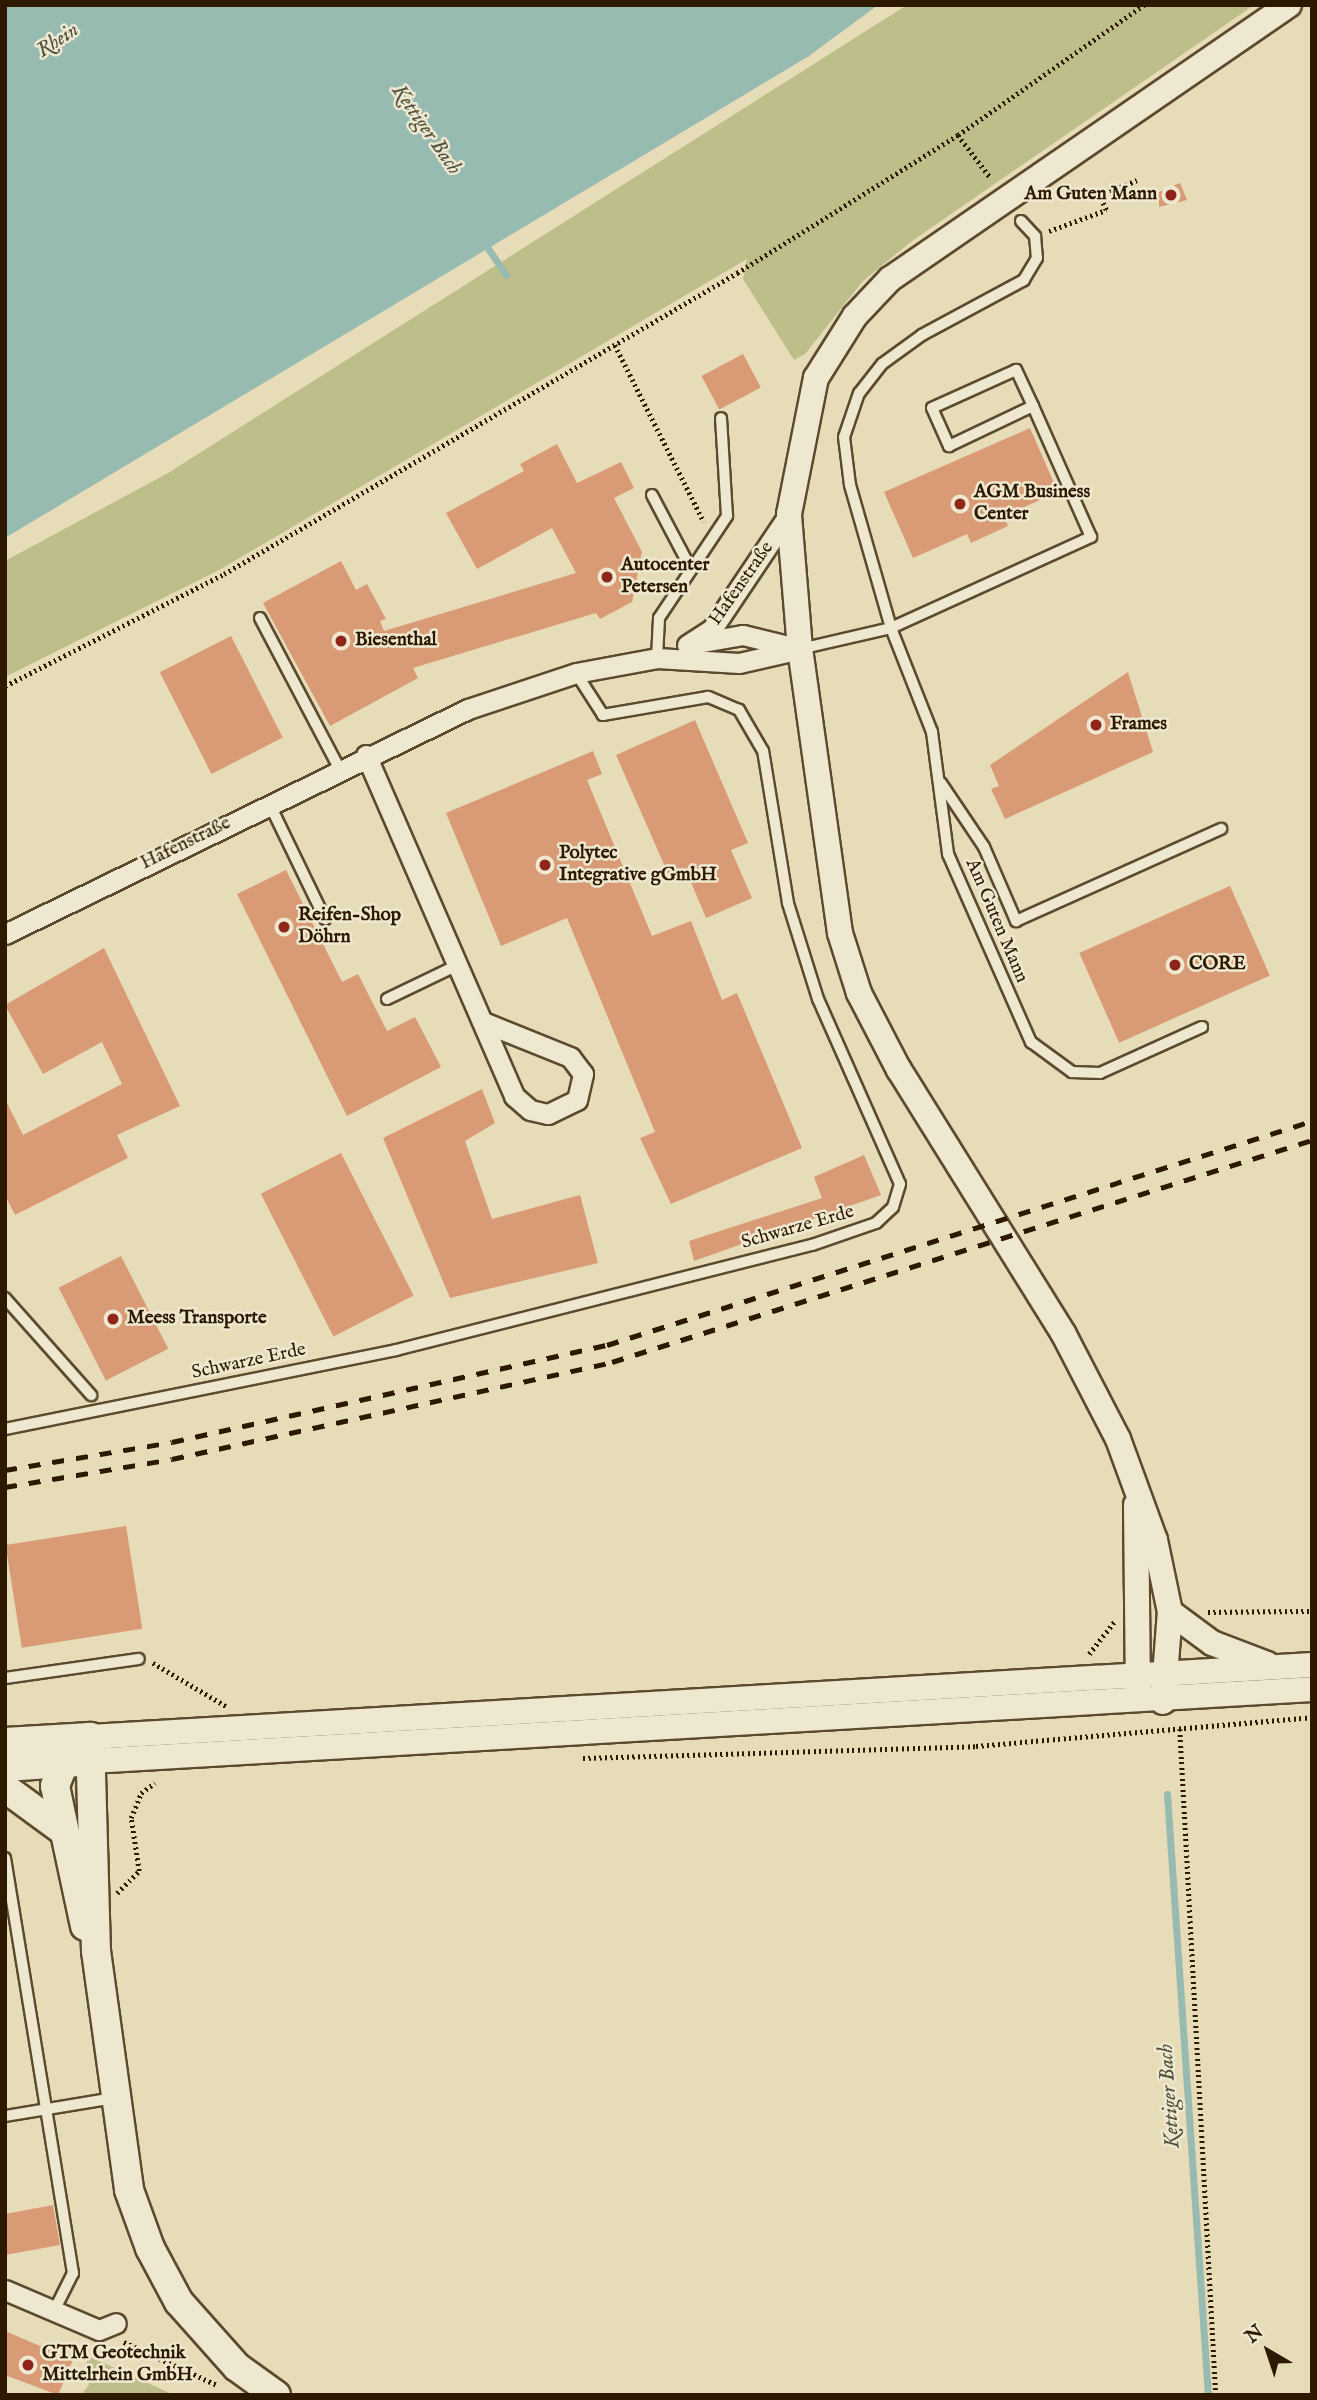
<!DOCTYPE html>
<meta charset="utf-8">
<style>
body{margin:0}
#map{position:relative;width:1317px;height:2400px;overflow:hidden;background:#e7dcb8;font-family:"IM FELL English",serif}
div>[style]{position:absolute}
.green>*{inset:0;background:#bdbe8a}
.water>*{inset:0;background:#97bbb1}
.stream>*{height:7px;margin:-3.5px;padding:0 3.5px;transform-origin:3.5px;border-radius:3.5px;background:#97bbb1}
.building>*{inset:0;background:#d99b76;transform-origin:0 0}
.path>*{height:4.5px;margin-top:-2.25px;transform-origin:0;background:repeating-linear-gradient(90deg,#2c1900 0 2px,transparent 0 5.5px)}
.roads{filter:drop-shadow(2px 0 #5b4a2e) drop-shadow(-2px 0 #5b4a2e) drop-shadow(0 2px #5b4a2e) drop-shadow(0 -2px #5b4a2e)}
.service>*{height:10px;margin:-5px;padding:0 5px;transform-origin:5px;border-radius:5px;background:#efe8d1}
.minor>*{height:19px;margin:-9.5px;padding:0 9.5px;transform-origin:9.5px;border-radius:9.5px;background:#efe8d1}
.tertiary>*{height:24px;margin:-12px;padding:0 12px;transform-origin:12px;border-radius:12px;background:#efe8d1}
.secondary>*{height:28px;margin:-14px;padding:0 14px;transform-origin:14px;border-radius:14px;background:#efe8d1}
.rail>*{height:5px;margin-top:-2.5px;transform-origin:0;background:repeating-linear-gradient(90deg,#2c1900 0 12px,transparent 0 24px)}
.dots>*{width:19px;height:19px;translate:-50% -50%;box-sizing:border-box;border:4px solid #efe8d1;border-radius:50%}
span{translate:-50% -50%;white-space:nowrap;text-align:center;line-height:1.15;-webkit-text-stroke:5px #efe8d1;paint-order:stroke}
.poi-label{font-size:19px;color:#2c1900;font-weight:700}
.right{translate:-100% -50%;text-align:right}
.left{translate:0 -50%;text-align:left}
.street-label{font-size:19px;color:#2c1900}
.water-label{font-size:21px;color:#51523e;font-style:italic}
.frame{position:absolute;inset:0;border:7px solid #2c1900;pointer-events:none}
.north{position:absolute;left:1233px;top:2316px;width:70px;height:70px;-webkit-text-stroke:5px #efe8d1;paint-order:stroke;rotate:321deg;font-size:19px;font-weight:700;line-height:28px;text-align:center;color:#2c1900}
.north::after{content:'';display:block;margin:auto;width:24px;height:32px;background:#2c1900;clip-path:polygon(50% 0,100% 100%,50% 72%,0 100%)}
</style>
<div id="map">
<div class="green">
<div style="clip-path:polygon(907px 5px,1254px 5px,912px 241px,863px 281px,805px 354px,794px 360px,743px 279px,747px 259px,221px 569px,5px 677px,5px 561px,168px 473px)"></div>
<div style="clip-path:polygon(86px 2355px,174px 2395px,81px 2395px,89px 2385px)"></div>
</div>
<div class="water">
<div style="clip-path:polygon(5px 5px,878px 5px,809px 56px,5px 538px)"></div>
</div>
<div class="stream">
<div style="left:483px;top:241px;width:41px;rotate:55.9deg"></div>
<div style="left:1167px;top:1794px;width:602px;rotate:86.1deg"></div>
</div>
<div class="building">
<div style="clip-path:polygon(1180px 183px,1187px 200px,1159px 207px,1159px 192px)"></div>
<div style="left:743px;top:354px;width:38px;height:47px;rotate:62deg"></div>
<div style="clip-path:polygon(1030px 428px,1058px 492px,1004px 516px,1008px 526px,971px 543px,967px 534px,913px 558px,884px 492px)"></div>
<div style="clip-path:polygon(557px 444px,577px 483px,621px 462px,634px 488px,614px 498px,642px 552px,632px 602px,600px 619px,596px 613px,413px 668px,418px 678px,330px 726px,263px 603px,341px 561px,356px 590px,367px 584px,386px 619px,380px 621px,384px 631px,576px 573px,552px 528px,477px 569px,446px 513px,524px 471px,520px 464px)"></div>
<div style="left:231px;top:636px;width:114px;height:80px;rotate:63deg"></div>
<div style="clip-path:polygon(1128px 672px,1153px 752px,1005px 819px,991px 789px,999px 786px,990px 765px)"></div>
<div style="clip-path:polygon(695px 720px,748px 843px,731px 850px,752px 898px,706px 918px,685px 868px,669px 876px,616px 755px)"></div>
<div style="clip-path:polygon(593px 751px,602px 774px,587px 780px,652px 936px,691px 921px,722px 1000px,737px 993px,802px 1148px,671px 1204px,640px 1138px,655px 1132px,567px 918px,501px 946px,446px 813px)"></div>
<div style="clip-path:polygon(286px 870px,342px 982px,358px 974px,387px 1031px,415px 1017px,441px 1067px,347px 1116px,237px 894px)"></div>
<div style="left:1230px;top:886px;width:98px;height:165px;rotate:66deg"></div>
<div style="clip-path:polygon(104px 948px,180px 1106px,117px 1135px,128px 1158px,15px 1215px,5px 1195px,5px 1099px,23px 1135px,122px 1084px,102px 1042px,43px 1074px,5px 1005px)"></div>
<div style="clip-path:polygon(482px 1089px,495px 1123px,465px 1141px,492px 1219px,580px 1195px,598px 1263px,450px 1298px,383px 1138px)"></div>
<div style="left:341px;top:1153px;width:160px;height:90px;rotate:63deg"></div>
<div style="clip-path:polygon(864px 1155px,881px 1195px,694px 1261px,689px 1241px,822px 1198px,814px 1177px)"></div>
<div style="left:121px;top:1256px;width:104px;height:70px;rotate:63deg"></div>
<div style="left:126px;top:1526px;width:104px;height:122px;rotate:81deg"></div>
<div style="clip-path:polygon(53px 2205px,60px 2245px,5px 2255px,5px 2214px)"></div>
<div style="clip-path:polygon(5px 2331px,73px 2360px,58px 2395px,5px 2375px)"></div>
</div>
<div class="path">
<div style="left:958px;top:135px;width:53px;rotate:52.7deg"></div>
<div style="left:1049px;top:231px;width:61px;rotate:-20.2deg"></div>
<div style="left:1106px;top:210px;width:15px;rotate:-113deg"></div>
<div style="left:1100px;top:196px;width:40px;rotate:-23.4deg"></div>
<div style="left:615px;top:345px;width:198px;rotate:63.3deg"></div>
<div style="left:5px;top:686px;width:246px;rotate:-27.1deg"></div>
<div style="left:224px;top:574px;width:595px;rotate:-30.4deg"></div>
<div style="left:737px;top:273px;width:261px;rotate:-32deg"></div>
<div style="left:958px;top:135px;width:227px;rotate:-35deg"></div>
<div style="left:1208px;top:1612px;width:104px;rotate:-0.6deg"></div>
<div style="left:1089px;top:1654px;width:41px;rotate:-52deg"></div>
<div style="left:153px;top:1663px;width:85px;rotate:30.5deg"></div>
<div style="left:1180px;top:1729px;width:667px;rotate:86.91deg"></div>
<div style="left:583px;top:1758px;width:393px;rotate:-1.7deg"></div>
<div style="left:976px;top:1746px;width:337px;rotate:-4.9deg"></div>
<div style="left:117px;top:1893px;width:31px;rotate:-45deg"></div>
<div style="left:139px;top:1871px;width:54px;rotate:-98.6deg"></div>
<div style="left:131px;top:1818px;width:27px;rotate:-68deg"></div>
<div style="left:141px;top:1793px;width:17px;rotate:-36deg"></div>
<div style="left:124px;top:2342px;width:102px;rotate:24.8deg"></div>
<div style="left:340px;top:2395px;width:26px"></div>
</div>
<div class="roads">
<div class="service">
<div style="left:1021px;top:221px;width:21px;rotate:47deg"></div>
<div style="left:1035px;top:236px;width:22px;rotate:85deg"></div>
<div style="left:1037px;top:258px;width:26px;rotate:121deg"></div>
<div style="left:1024px;top:280px;width:116px;rotate:151.7deg"></div>
<div style="left:922px;top:335px;width:49px;rotate:144.1deg"></div>
<div style="left:882px;top:364px;width:37px;rotate:128deg"></div>
<div style="left:859px;top:393px;width:46px;rotate:108.8deg"></div>
<div style="left:844px;top:437px;width:48px;rotate:82.9deg"></div>
<div style="left:850px;top:485px;width:149px;rotate:74deg"></div>
<div style="left:891px;top:628px;width:112px;rotate:68.5deg"></div>
<div style="left:932px;top:732px;width:123px;rotate:82.5deg"></div>
<div style="left:948px;top:854px;width:206px;rotate:66.2deg"></div>
<div style="left:1031px;top:1042px;width:51px;rotate:36.2deg"></div>
<div style="left:1072px;top:1072px;width:28px;rotate:2deg"></div>
<div style="left:1100px;top:1073px;width:112px;rotate:-24.3deg"></div>
<div style="left:652px;top:495px;width:81px;rotate:62.2deg"></div>
<div style="left:260px;top:618px;width:170px;rotate:62.2deg"></div>
<div style="left:800px;top:649px;width:93px;rotate:-13deg"></div>
<div style="left:891px;top:628px;width:220px;rotate:-24.5deg"></div>
<div style="left:1091px;top:537px;width:143px;rotate:-113.9deg"></div>
<div style="left:1033px;top:406px;width:40px;rotate:-115deg"></div>
<div style="left:1016px;top:370px;width:92px;rotate:155.7deg"></div>
<div style="left:932px;top:408px;width:42px;rotate:65.9deg"></div>
<div style="left:949px;top:446px;width:93px;rotate:-25.5deg"></div>
<div style="left:657px;top:658px;width:40px;rotate:-87.1deg"></div>
<div style="left:659px;top:618px;width:123px;rotate:-56.3deg"></div>
<div style="left:727px;top:516px;width:98px;rotate:-93.5deg"></div>
<div style="left:941px;top:783px;width:77px;rotate:56.1deg"></div>
<div style="left:984px;top:847px;width:81px;rotate:66.6deg"></div>
<div style="left:1016px;top:921px;width:225px;rotate:-24.2deg"></div>
<div style="left:269px;top:803px;width:129px;rotate:64.2deg"></div>
<div style="left:387px;top:999px;width:79px;rotate:-25.6deg"></div>
<div style="left:5px;top:1298px;width:130px;rotate:48.4deg"></div>
<div style="left:5px;top:1429px;width:399px;rotate:-11.4deg"></div>
<div style="left:396px;top:1350px;width:429px;rotate:-14.2deg"></div>
<div style="left:812px;top:1245px;width:68px;rotate:-19deg"></div>
<div style="left:876px;top:1223px;width:23px;rotate:-43deg"></div>
<div style="left:893px;top:1207px;width:24px;rotate:-73deg"></div>
<div style="left:900px;top:1184px;width:202px;rotate:-113.9deg"></div>
<div style="left:818px;top:999px;width:101px;rotate:-107.4deg"></div>
<div style="left:788px;top:903px;width:154px;rotate:-99.3deg"></div>
<div style="left:763px;top:751px;width:48px;rotate:-120.3deg"></div>
<div style="left:739px;top:710px;width:34px;rotate:-157deg"></div>
<div style="left:708px;top:697px;width:107px;rotate:170.3deg"></div>
<div style="left:603px;top:715px;width:50px;rotate:-122.7deg"></div>
<div style="left:5px;top:1678px;width:135px;rotate:-8.1deg"></div>
<div style="left:5px;top:1858px;width:421px;rotate:80.7deg"></div>
<div style="left:73px;top:2273px;width:42px;rotate:116.6deg"></div>
<div style="left:5px;top:2116px;width:110px;rotate:-9.4deg"></div>
</div>
<div class="minor">
<div style="left:697px;top:643px;width:47px;rotate:-9.9deg"></div>
<div style="left:743px;top:635px;width:59px;rotate:13.8deg"></div>
<div style="left:687px;top:645px;width:30px;rotate:-33deg"></div>
<div style="left:712px;top:629px;width:138px;rotate:-56.2deg"></div>
<div style="left:366px;top:755px;width:372px;rotate:66.5deg"></div>
<div style="left:514px;top:1096px;width:21px;rotate:41deg"></div>
<div style="left:530px;top:1110px;width:18px;rotate:13deg"></div>
<div style="left:548px;top:1114px;width:32px;rotate:-26deg"></div>
<div style="left:577px;top:1100px;width:27px;rotate:-77deg"></div>
<div style="left:583px;top:1074px;width:21px;rotate:-127deg"></div>
<div style="left:570px;top:1057px;width:94px;rotate:-158.1deg"></div>
<div style="left:5px;top:934px;width:515px;rotate:-25.92deg"></div>
<div style="left:468px;top:709px;width:114px;rotate:-18.4deg"></div>
<div style="left:576px;top:673px;width:82px;rotate:-10.5deg"></div>
<div style="left:657px;top:658px;width:82px;rotate:3.5deg"></div>
<div style="left:739px;top:663px;width:63px;rotate:-12.9deg"></div>
<div style="left:5px;top:2290px;width:102px;rotate:23.1deg"></div>
<div style="left:99px;top:2330px;width:18px;rotate:-22deg"></div>
</div>
<div class="tertiary">
<div style="left:1136px;top:1505px;width:188px;rotate:89.4deg"></div>
<div style="left:1170px;top:1612px;width:52px;rotate:36.4deg"></div>
<div style="left:1212px;top:1643px;width:59px;rotate:20.9deg"></div>
<div style="left:1163px;top:1702px;width:90px;rotate:-85.6deg"></div>
<div style="left:1170px;top:1612px;width:74px;rotate:-101.8deg"></div>
<div style="left:1155px;top:1540px;width:108px;rotate:-110.1deg"></div>
<div style="left:1118px;top:1439px;width:119px;rotate:-117.4deg"></div>
<div style="left:1063px;top:1333px;width:310px;rotate:-121.9deg"></div>
<div style="left:899px;top:1070px;width:87px;rotate:-117.5deg"></div>
<div style="left:859px;top:993px;width:63px;rotate:-107.6deg"></div>
<div style="left:840px;top:933px;width:287px;rotate:-98deg"></div>
<div style="left:800px;top:649px;width:135px;rotate:-94.7deg"></div>
<div style="left:789px;top:514px;width:139px;rotate:-78.8deg"></div>
<div style="left:816px;top:378px;width:73px;rotate:-57.8deg"></div>
<div style="left:855px;top:316px;width:51px;rotate:-46.6deg"></div>
<div style="left:890px;top:279px;width:484px;rotate:-34.5deg"></div>
<div style="left:90px;top:1737px;width:1224px;rotate:-3.37deg"></div>
<div style="left:91px;top:1761px;width:1223px;rotate:-3.37deg"></div>
</div>
<div class="secondary">
<div style="left:90px;top:1737px;width:214px;rotate:88.4deg"></div>
<div style="left:96px;top:1951px;width:241px;rotate:82.1deg"></div>
<div style="left:129px;top:2190px;width:62px;rotate:70.1deg"></div>
<div style="left:150px;top:2248px;width:61px;rotate:61.8deg"></div>
<div style="left:179px;top:2302px;width:87px;rotate:48.3deg"></div>
<div style="left:237px;top:2367px;width:48px;rotate:35.7deg"></div>
<div style="left:5px;top:1742px;width:85px;rotate:-3.4deg"></div>
<div style="left:5px;top:1767px;width:74px;rotate:-3.9deg"></div>
<div style="left:5px;top:1788px;width:69px;rotate:36.2deg"></div>
<div style="left:85px;top:1926px;width:143px;rotate:-102.1deg"></div>
<div style="left:55px;top:1786px;width:25px;rotate:-69deg"></div>
<div style="left:64px;top:1763px;width:37px;rotate:-45deg"></div>
</div>
</div>
<div class="rail">
<div style="left:5px;top:1470px;width:169px;rotate:-9.5deg"></div>
<div style="left:172px;top:1442px;width:446px;rotate:-12.6deg"></div>
<div style="left:607px;top:1345px;width:740px;rotate:-17.63deg"></div>
<div style="left:5px;top:1487px;width:169px;rotate:-9.5deg"></div>
<div style="left:172px;top:1459px;width:451px;rotate:-12.4deg"></div>
<div style="left:612px;top:1362px;width:734px;rotate:-17.6deg"></div>
</div>
<div class="dots">
<div style="left:1171px;top:195px;background:#8f2418"></div>
<div style="left:960px;top:504px;background:#8f2418"></div>
<div style="left:607px;top:577px;background:#8f2418"></div>
<div style="left:341px;top:641px;background:#8f2418"></div>
<div style="left:1096px;top:725px;background:#8f2418"></div>
<div style="left:545px;top:865px;background:#8f2418"></div>
<div style="left:284px;top:927px;background:#8f2418"></div>
<div style="left:1175px;top:965px;background:#8f2418"></div>
<div style="left:113px;top:1319px;background:#8f2418"></div>
<div style="left:28px;top:2365px;background:#8f2418"></div>
</div>
<div class="poi-label">
<span class="right" style="left:1157px;top:195px">Am Guten Mann</span>
<span class="left" style="left:974px;top:504px">AGM Business<br>Center</span>
<span class="left" style="left:621px;top:577px">Autocenter<br>Petersen</span>
<span class="left" style="left:355px;top:641px">Biesenthal</span>
<span class="left" style="left:1110px;top:725px">Frames</span>
<span class="left" style="left:559px;top:865px">Polytec<br>Integrative gGmbH</span>
<span class="left" style="left:298px;top:927px">Reifen-Shop<br>Döhrn</span>
<span class="left" style="left:1189px;top:965px">CORE</span>
<span class="left" style="left:127px;top:1319px">Meess Transporte</span>
<span class="left" style="left:42px;top:2365px">GTM Geotechnik<br>Mittelrhein GmbH</span>
</div>
<div class="street-label">
<span style="left:742px;top:584px;rotate:-55deg">Hafenstraße</span>
<span style="left:186px;top:844px;rotate:-26deg">Hafenstraße</span>
<span style="left:996px;top:921px;rotate:67deg">Am Guten Mann</span>
<span style="left:798px;top:1228px;rotate:-16deg">Schwarze Erde</span>
<span style="left:249px;top:1362px;rotate:-12deg">Schwarze Erde</span>
</div>
<div class="water-label">
<span style="left:58px;top:41px;rotate:-34deg">Rhein</span>
<span style="left:426px;top:130px;rotate:55deg">Kettiger Bach</span>
<span style="left:1170px;top:2096px;rotate:-94deg">Kettiger Bach</span>
</div>
<div class="frame"></div>
<div class="north">N</div>
</div>
